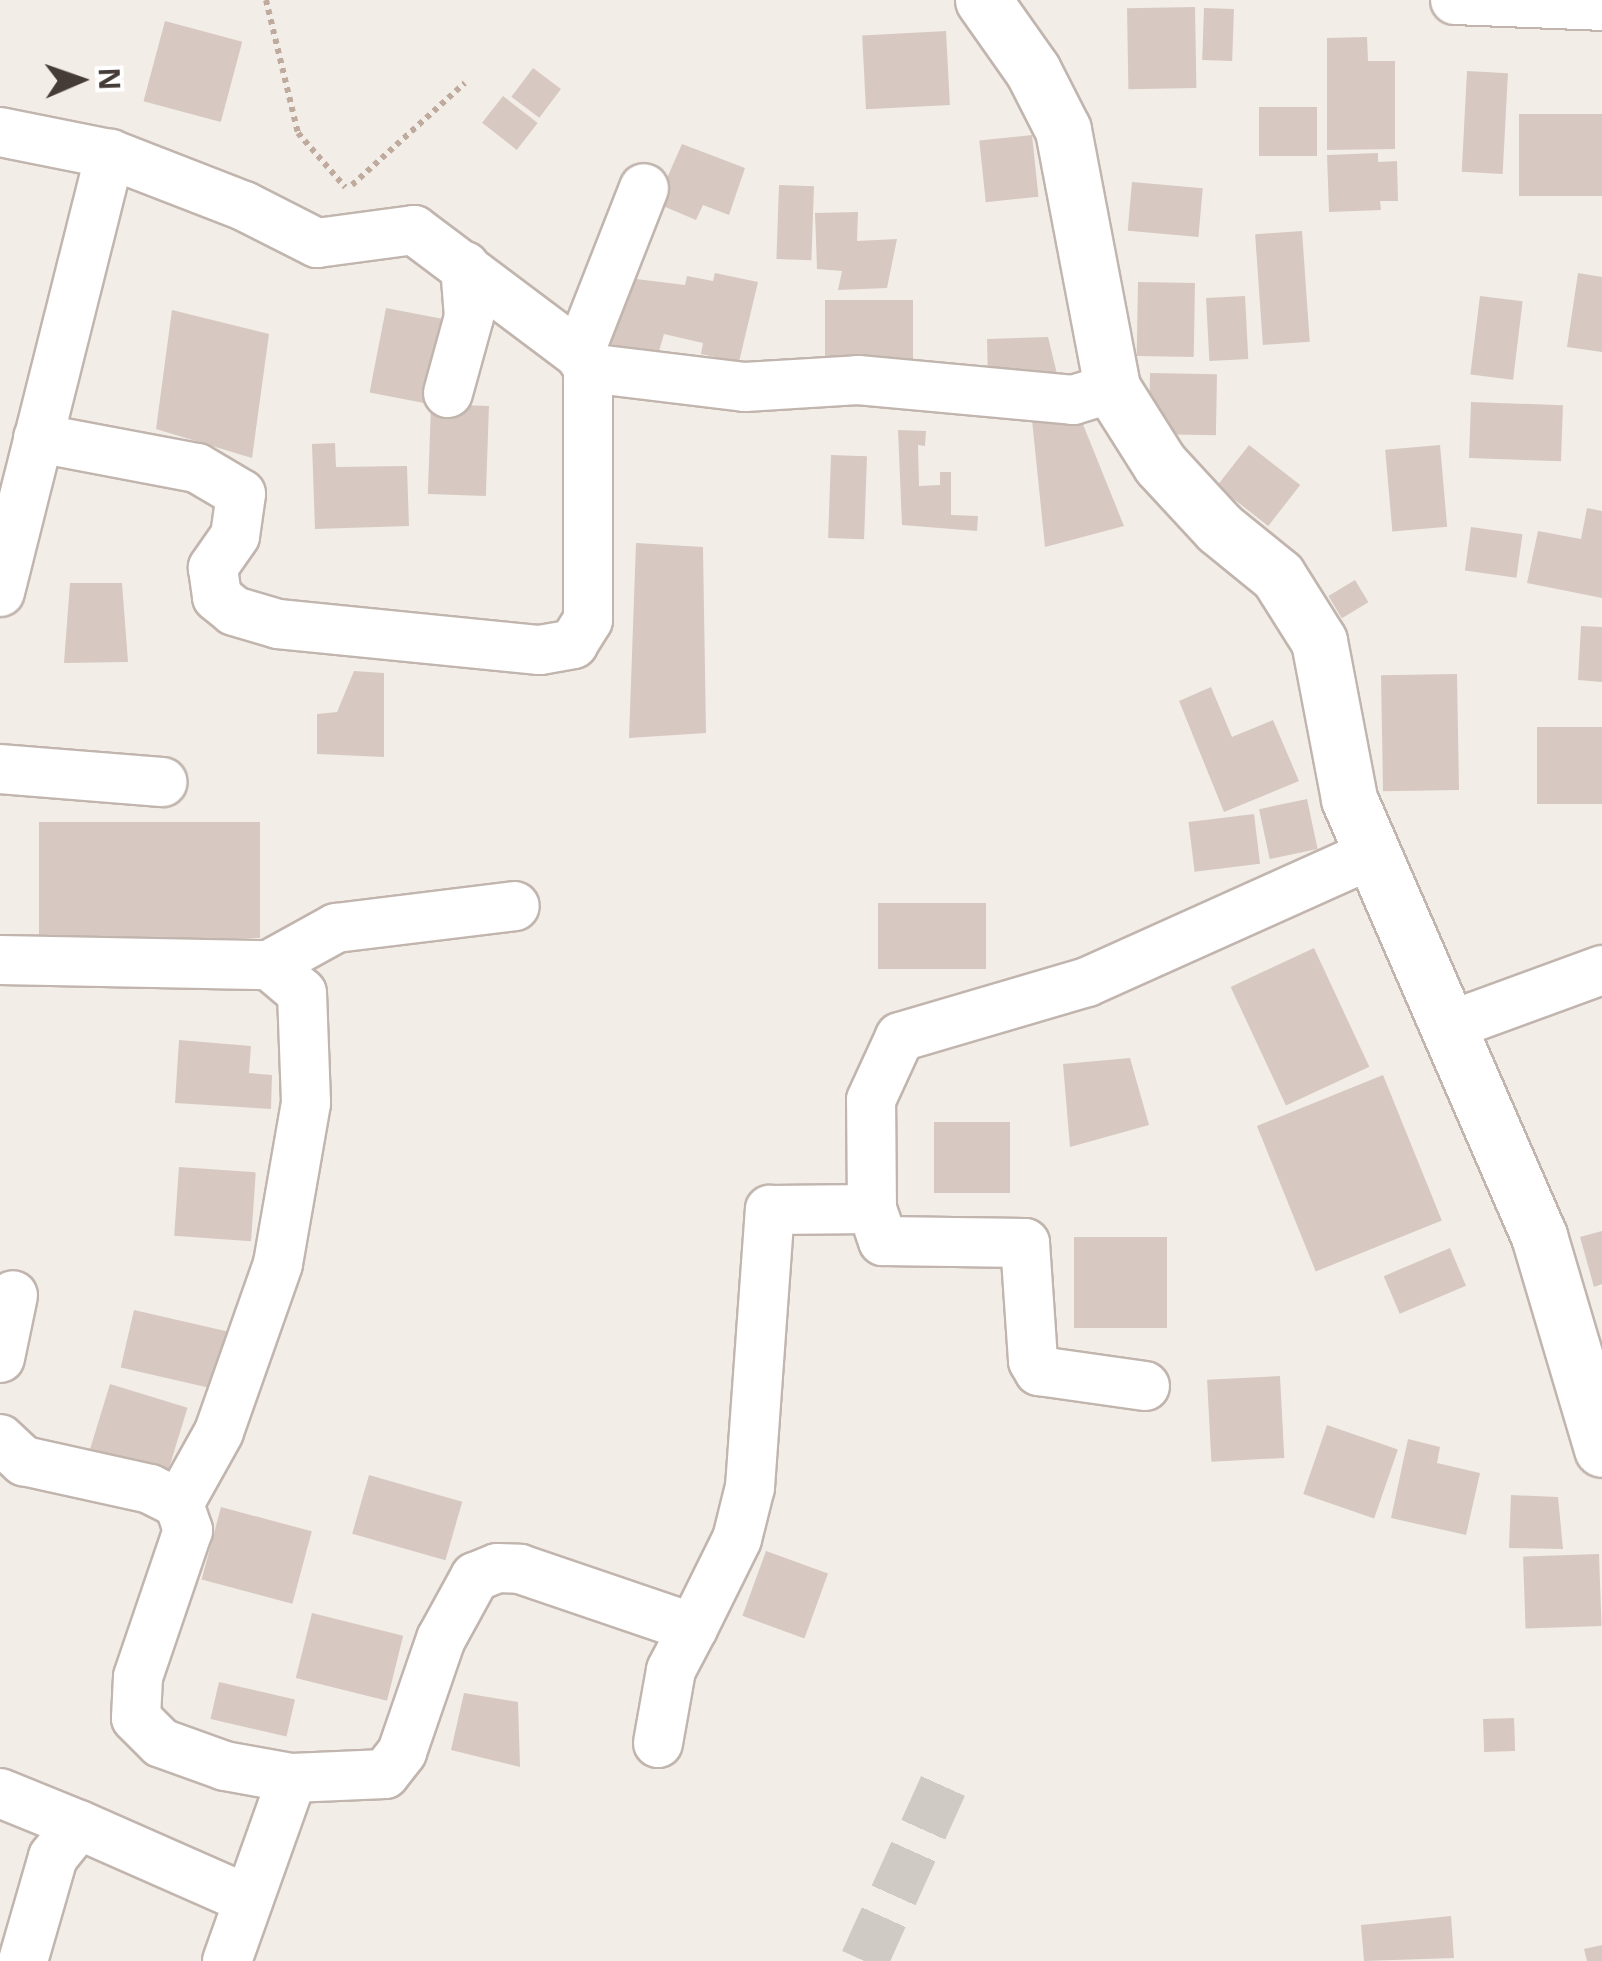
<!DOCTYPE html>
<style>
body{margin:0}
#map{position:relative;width:1602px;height:1961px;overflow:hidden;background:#f3ede8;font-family:"Open Sans",sans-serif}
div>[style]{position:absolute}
.building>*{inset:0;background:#d7c9c1;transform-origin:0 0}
.minor-tunnel>*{height:48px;margin-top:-24px;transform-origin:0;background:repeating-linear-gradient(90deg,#d0cac5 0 48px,transparent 0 72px)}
.path>*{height:6px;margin-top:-3px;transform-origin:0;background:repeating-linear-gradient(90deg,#bfab9d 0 5px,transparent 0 10px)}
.roads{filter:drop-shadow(2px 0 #c1b5ae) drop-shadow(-2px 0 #c1b5ae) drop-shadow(0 2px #c1b5ae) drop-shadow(0 -2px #c1b5ae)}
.minor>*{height:48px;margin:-24px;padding:0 24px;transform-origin:24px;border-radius:24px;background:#fff}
.tertiary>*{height:55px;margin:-27.5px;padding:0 27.5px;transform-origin:27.5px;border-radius:27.5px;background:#fff}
span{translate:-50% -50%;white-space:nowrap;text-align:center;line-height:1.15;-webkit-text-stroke:10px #fff;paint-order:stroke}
.north{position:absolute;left:30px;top:30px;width:100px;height:100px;-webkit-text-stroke:8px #fff;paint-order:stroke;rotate:88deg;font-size:28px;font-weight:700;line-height:40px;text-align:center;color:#463c37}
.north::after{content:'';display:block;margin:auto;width:35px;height:45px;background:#463c37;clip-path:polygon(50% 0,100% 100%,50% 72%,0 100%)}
</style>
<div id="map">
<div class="building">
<div style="left:1195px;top:7px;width:81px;height:68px;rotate:89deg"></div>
<div style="left:1204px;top:8px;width:30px;height:52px;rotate:2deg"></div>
<div style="left:165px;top:21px;width:80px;height:83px;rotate:15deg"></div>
<div style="left:946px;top:31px;width:74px;height:84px;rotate:87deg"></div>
<div style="clip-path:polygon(1367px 37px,1368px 61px,1395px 61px,1395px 149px,1327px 150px,1327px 38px)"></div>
<div style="left:533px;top:68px;width:35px;height:36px;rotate:37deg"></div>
<div style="left:1467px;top:71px;width:41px;height:101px;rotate:3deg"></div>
<div style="left:503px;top:96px;width:44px;height:34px;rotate:38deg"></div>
<div style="left:1259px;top:107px;width:58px;height:49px"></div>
<div style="left:1519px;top:114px;width:83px;height:82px"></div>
<div style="left:1032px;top:135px;width:62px;height:53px;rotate:84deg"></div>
<div style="clip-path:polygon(682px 144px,745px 168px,729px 215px,703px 205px,696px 220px,656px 203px)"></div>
<div style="clip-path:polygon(1378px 153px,1378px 162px,1397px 161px,1398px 201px,1380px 201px,1381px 210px,1329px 212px,1327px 155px)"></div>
<div style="left:1132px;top:182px;width:71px;height:49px;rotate:5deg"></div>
<div style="left:779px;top:185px;width:35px;height:74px;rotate:2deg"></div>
<div style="clip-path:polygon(858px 212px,857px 241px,897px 239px,887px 288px,838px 290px,842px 271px,817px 269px,815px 213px)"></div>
<div style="left:1302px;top:231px;width:111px;height:47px;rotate:86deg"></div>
<div style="clip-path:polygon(715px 273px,758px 282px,739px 362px,701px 354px,703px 343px,664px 334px,659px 351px,644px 356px,597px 339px,620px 277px,685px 285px,687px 276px,713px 281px)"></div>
<div style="clip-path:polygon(1578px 273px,1602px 277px,1602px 352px,1567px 347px)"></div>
<div style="left:1138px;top:282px;width:57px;height:74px;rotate:1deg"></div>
<div style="left:1245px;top:296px;width:63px;height:39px;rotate:87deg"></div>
<div style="left:1480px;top:296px;width:43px;height:79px;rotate:7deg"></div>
<div style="left:825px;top:300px;width:88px;height:71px"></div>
<div style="left:386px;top:308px;width:62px;height:86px;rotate:11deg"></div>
<div style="clip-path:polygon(172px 310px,269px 334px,252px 458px,156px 429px)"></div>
<div style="clip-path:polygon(1048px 337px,1059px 382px,988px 382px,987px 339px)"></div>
<div style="left:1150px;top:373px;width:67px;height:61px;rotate:1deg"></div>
<div style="left:1471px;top:402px;width:92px;height:56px;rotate:2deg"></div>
<div style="left:431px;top:404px;width:58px;height:90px;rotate:2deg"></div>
<div style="clip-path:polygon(1078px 412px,1124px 526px,1045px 547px,1032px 420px)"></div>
<div style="clip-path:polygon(898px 430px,926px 431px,925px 446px,918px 445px,919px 486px,940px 485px,940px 472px,951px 472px,951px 515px,978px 516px,977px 531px,902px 525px)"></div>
<div style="clip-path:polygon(335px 443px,336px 467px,407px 466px,409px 526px,315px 529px,312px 444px)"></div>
<div style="left:1249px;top:445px;width:65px;height:52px;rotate:38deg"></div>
<div style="left:1440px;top:445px;width:82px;height:55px;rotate:85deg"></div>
<div style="left:831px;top:455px;width:36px;height:83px;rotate:2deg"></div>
<div style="clip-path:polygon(1587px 508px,1602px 511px,1602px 598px,1527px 583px,1538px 531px,1581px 539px)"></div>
<div style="left:1471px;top:527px;width:52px;height:44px;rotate:8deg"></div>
<div style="clip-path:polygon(636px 543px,703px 547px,706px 733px,629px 738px)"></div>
<div style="left:1355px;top:580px;width:26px;height:31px;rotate:59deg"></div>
<div style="clip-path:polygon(70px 583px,122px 583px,128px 662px,64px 663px)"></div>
<div style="clip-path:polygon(1581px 626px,1602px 627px,1602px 682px,1578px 680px)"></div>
<div style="clip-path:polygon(354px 671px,384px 673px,384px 757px,317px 754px,317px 714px,337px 712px)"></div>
<div style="left:1457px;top:674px;width:116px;height:76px;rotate:89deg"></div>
<div style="clip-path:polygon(1211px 687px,1232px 737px,1273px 720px,1299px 781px,1224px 812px,1179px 701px)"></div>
<div style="left:1602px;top:727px;width:77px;height:65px;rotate:90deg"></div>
<div style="left:1307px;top:799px;width:51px;height:49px;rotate:78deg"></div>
<div style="left:1254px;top:814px;width:50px;height:66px;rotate:83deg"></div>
<div style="left:39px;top:822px;width:221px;height:116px"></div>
<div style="left:878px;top:903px;width:108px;height:66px"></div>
<div style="left:1314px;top:948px;width:131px;height:92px;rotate:65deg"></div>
<div style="clip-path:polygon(179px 1040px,251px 1046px,249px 1073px,272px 1075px,271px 1109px,175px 1103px)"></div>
<div style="clip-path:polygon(1130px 1058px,1149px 1125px,1070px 1147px,1063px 1064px)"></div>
<div style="left:1383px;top:1075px;width:157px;height:136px;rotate:68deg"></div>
<div style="left:934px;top:1122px;width:76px;height:71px"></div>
<div style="left:179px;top:1167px;width:77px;height:69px;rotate:4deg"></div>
<div style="clip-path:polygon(1602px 1231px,1602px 1284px,1594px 1287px,1580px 1237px)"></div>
<div style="left:1167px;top:1237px;width:91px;height:93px;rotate:90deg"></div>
<div style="left:1450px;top:1248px;width:41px;height:72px;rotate:67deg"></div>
<div style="left:134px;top:1310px;width:95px;height:59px;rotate:13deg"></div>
<div style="left:1280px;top:1376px;width:82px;height:73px;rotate:87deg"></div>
<div style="left:110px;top:1384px;width:81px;height:69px;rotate:17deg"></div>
<div style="left:1327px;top:1425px;width:75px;height:73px;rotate:19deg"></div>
<div style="clip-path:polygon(1408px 1439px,1440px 1447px,1437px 1463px,1480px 1473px,1466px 1535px,1391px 1518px)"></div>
<div style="left:369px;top:1475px;width:97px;height:61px;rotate:16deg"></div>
<div style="clip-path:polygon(1511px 1495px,1558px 1497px,1563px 1549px,1509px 1548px)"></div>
<div style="left:221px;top:1507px;width:94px;height:75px;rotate:15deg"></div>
<div style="left:766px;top:1551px;width:66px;height:69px;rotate:20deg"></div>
<div style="left:1599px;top:1554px;width:72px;height:76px;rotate:88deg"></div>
<div style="left:312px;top:1613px;width:94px;height:67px;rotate:14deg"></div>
<div style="left:219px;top:1682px;width:78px;height:38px;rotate:13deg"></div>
<div style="clip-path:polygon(464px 1693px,518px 1702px,520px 1767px,451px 1750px)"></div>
<div style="left:1514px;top:1718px;width:33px;height:31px;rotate:88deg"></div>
<div style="clip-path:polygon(1451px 1916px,1454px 1958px,1364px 1961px,1361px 1925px)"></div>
<div style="clip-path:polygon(1602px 1945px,1602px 1961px,1587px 1961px,1584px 1949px)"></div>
</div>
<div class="minor-tunnel">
<div style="left:864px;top:1961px;width:196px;rotate:-65.7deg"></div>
</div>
<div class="path">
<div style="left:266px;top:0;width:137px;rotate:76.5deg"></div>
<div style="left:298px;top:133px;width:72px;rotate:49deg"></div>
<div style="left:352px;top:185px;width:152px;rotate:-42.1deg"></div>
</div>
<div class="roads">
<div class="minor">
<div style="left:1455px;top:0;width:147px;rotate:2.3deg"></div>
<div style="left:0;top:132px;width:112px;rotate:11.3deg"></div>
<div style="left:110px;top:154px;width:144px;rotate:21.2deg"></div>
<div style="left:244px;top:206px;width:82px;rotate:26.9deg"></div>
<div style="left:317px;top:243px;width:98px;rotate:-7.6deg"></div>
<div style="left:414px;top:230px;width:206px;rotate:36.9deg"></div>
<div style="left:579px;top:354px;width:17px;rotate:57deg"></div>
<div style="left:588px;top:368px;width:158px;rotate:6.9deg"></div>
<div style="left:745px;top:387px;width:113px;rotate:-3.5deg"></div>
<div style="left:858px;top:380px;width:216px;rotate:5.3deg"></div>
<div style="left:1073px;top:400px;width:41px;rotate:-17.1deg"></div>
<div style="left:579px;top:354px;width:178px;rotate:-68.6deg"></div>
<div style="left:448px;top:393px;width:79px;rotate:-74.6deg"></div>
<div style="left:469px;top:317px;width:51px;rotate:-94.5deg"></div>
<div style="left:38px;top:438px;width:162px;rotate:10.7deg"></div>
<div style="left:197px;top:468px;width:51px;rotate:30.6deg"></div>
<div style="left:241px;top:494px;width:42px;rotate:98.1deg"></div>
<div style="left:235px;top:536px;width:39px;rotate:125deg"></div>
<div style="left:213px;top:568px;width:29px;rotate:82deg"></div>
<div style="left:217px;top:597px;width:22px;rotate:39deg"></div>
<div style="left:234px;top:611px;width:46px;rotate:16.5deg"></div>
<div style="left:278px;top:624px;width:263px;rotate:5.7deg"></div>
<div style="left:540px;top:650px;width:34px;rotate:-10deg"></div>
<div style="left:573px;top:644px;width:28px;rotate:-58deg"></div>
<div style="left:588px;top:620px;width:252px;rotate:-90deg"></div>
<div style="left:0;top:592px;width:452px;rotate:-75.9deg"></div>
<div style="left:0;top:769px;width:163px;rotate:4.6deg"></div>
<div style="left:0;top:960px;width:269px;rotate:1.1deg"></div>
<div style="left:269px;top:965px;width:43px;rotate:40.3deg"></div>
<div style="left:302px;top:993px;width:110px;rotate:87.9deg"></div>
<div style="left:306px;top:1103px;width:163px;rotate:99.9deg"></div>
<div style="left:278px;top:1264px;width:178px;rotate:109.4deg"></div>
<div style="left:219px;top:1432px;width:82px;rotate:119.1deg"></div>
<div style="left:269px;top:965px;width:77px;rotate:-28.9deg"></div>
<div style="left:336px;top:928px;width:180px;rotate:-7deg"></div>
<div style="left:1449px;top:1026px;width:163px;rotate:-20.1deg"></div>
<div style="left:872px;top:1209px;width:34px;rotate:71deg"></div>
<div style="left:883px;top:1241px;width:142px;rotate:0.8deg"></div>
<div style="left:1025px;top:1243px;width:118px;rotate:86.1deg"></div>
<div style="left:1033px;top:1361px;width:12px;rotate:59deg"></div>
<div style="left:1039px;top:1371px;width:107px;rotate:8.1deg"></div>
<div style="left:0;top:1358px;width:64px;rotate:-78.3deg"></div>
<div style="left:0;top:1439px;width:33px;rotate:43deg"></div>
<div style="left:24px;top:1461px;width:129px;rotate:12.5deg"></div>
<div style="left:150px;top:1489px;width:33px;rotate:27deg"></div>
<div style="left:179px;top:1504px;width:28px;rotate:71deg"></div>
<div style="left:188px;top:1530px;width:155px;rotate:108.8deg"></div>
<div style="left:138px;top:1677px;width:41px;rotate:92.8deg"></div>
<div style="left:136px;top:1718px;width:35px;rotate:45deg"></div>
<div style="left:161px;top:1743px;width:68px;rotate:19.8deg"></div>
<div style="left:225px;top:1766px;width:68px;rotate:10.2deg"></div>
<div style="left:658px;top:1743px;width:74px;rotate:-79.9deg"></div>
<div style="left:671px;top:1670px;width:47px;rotate:-62.4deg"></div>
<div style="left:0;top:1793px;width:85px;rotate:22.1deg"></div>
<div style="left:23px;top:1961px;width:108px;rotate:-73.9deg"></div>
<div style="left:53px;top:1857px;width:41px;rotate:-50.9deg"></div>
<div style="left:79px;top:1825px;width:184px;rotate:23.8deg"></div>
<div style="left:227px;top:1961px;width:194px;rotate:-70.4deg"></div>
<div style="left:292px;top:1778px;width:93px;rotate:-2.5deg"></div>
<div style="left:385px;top:1774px;width:28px;rotate:-52deg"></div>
<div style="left:402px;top:1752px;width:120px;rotate:-71deg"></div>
<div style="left:441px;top:1639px;width:71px;rotate:-61.3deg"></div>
<div style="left:475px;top:1577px;width:24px;rotate:-22deg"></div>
<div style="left:497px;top:1568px;width:23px;rotate:2deg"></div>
<div style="left:520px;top:1569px;width:183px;rotate:18.8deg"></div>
<div style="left:693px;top:1628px;width:99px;rotate:-63.7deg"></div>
<div style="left:737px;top:1539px;width:54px;rotate:-76deg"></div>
<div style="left:750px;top:1487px;width:278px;rotate:-85.9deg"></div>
<div style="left:770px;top:1210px;width:102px;rotate:-0.6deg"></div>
<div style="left:872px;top:1209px;width:109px;rotate:-90.5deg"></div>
<div style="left:871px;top:1100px;width:69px;rotate:-65.3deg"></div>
<div style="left:900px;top:1037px;width:195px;rotate:-16.4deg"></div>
<div style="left:1087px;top:982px;width:309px;rotate:-24.2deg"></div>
</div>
<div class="tertiary">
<div style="left:983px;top:0;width:87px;rotate:54.8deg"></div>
<div style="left:1033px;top:71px;width:66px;rotate:63deg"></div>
<div style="left:1063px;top:130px;width:263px;rotate:79.2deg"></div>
<div style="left:1112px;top:388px;width:90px;rotate:57.7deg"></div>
<div style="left:1160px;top:464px;width:87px;rotate:47.3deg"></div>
<div style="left:1219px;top:528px;width:76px;rotate:39.1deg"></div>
<div style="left:1278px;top:576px;width:77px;rotate:57.8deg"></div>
<div style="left:1319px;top:641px;width:161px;rotate:79.2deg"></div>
<div style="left:1349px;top:799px;width:477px;rotate:66.5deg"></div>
<div style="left:1539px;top:1236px;width:222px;rotate:73.5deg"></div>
</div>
</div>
<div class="north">N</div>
</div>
